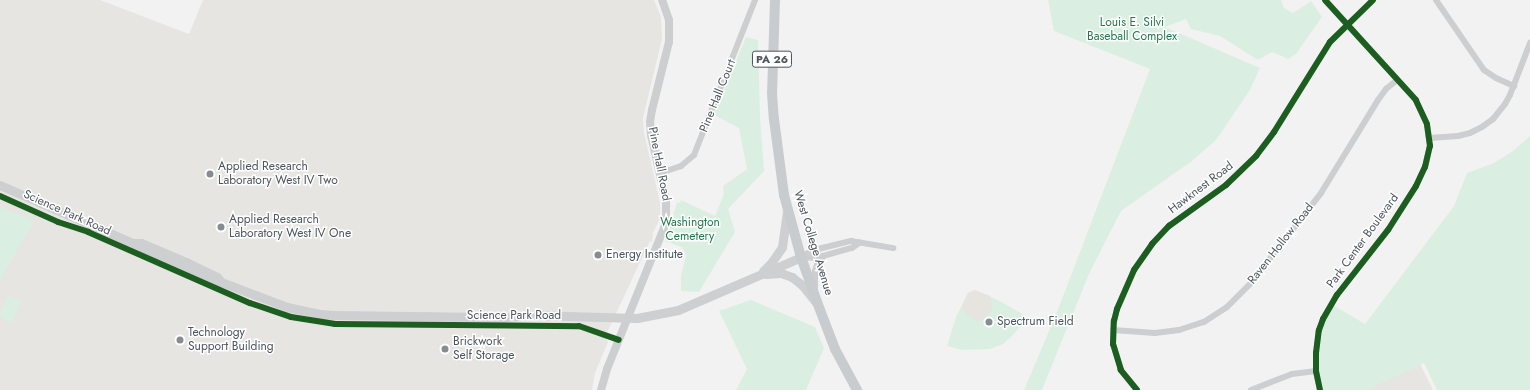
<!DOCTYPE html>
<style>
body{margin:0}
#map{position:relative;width:1530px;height:390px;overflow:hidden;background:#f3f2f2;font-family:Jost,sans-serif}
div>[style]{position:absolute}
.commercial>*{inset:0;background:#e6e5e1}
.green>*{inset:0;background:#daefe2}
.sand>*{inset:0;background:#e5e4df}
.minor>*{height:6px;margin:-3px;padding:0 3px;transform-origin:3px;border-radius:3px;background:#ccced0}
.tertiary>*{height:8px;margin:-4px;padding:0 4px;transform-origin:4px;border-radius:4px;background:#ccced0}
.secondary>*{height:9px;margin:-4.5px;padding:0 4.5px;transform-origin:4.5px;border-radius:4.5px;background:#cdcfd1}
.primary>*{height:10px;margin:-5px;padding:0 5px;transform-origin:5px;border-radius:5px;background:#c9ccce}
.cycleway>*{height:6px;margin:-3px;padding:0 3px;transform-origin:3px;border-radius:3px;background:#1b5e20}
.dots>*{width:11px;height:11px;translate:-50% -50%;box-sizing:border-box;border:2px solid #fff;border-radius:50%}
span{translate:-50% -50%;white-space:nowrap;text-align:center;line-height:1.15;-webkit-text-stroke:3px #fff;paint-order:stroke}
.shield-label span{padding:1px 3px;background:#fff;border:1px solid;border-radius:3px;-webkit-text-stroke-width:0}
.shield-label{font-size:11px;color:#4b555d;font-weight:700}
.park-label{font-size:12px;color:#21794c}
.street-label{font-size:12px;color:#4b555d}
.poi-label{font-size:12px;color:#4b555d}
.left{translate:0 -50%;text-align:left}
</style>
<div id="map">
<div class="commercial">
<div style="clip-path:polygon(0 0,100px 0,189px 34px,203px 0,654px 0,661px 17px,662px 39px,643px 118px,644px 133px,660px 202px,660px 218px,653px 233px,652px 242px,650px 241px,605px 337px,608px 342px,595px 373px,592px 390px,0 390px)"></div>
<div style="clip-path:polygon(1418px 360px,1433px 390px,1353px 390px)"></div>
</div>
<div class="green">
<div style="clip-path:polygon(1048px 0,1281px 0,1284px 8px,1293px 13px,1311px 1px,1322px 17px,1296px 54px,1288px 59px,1272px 52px,1258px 60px,1220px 36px,1191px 29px,1186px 19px,1165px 27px,1260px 68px,1250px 90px,1216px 140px,1192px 161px,1121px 211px,1089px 274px,1042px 390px,1024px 390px,1057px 312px,1150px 69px,1054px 31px)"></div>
<div style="clip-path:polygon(746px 37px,758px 40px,760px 118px,764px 171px,728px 209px,735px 232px,699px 292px,681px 291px,681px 275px,686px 256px,683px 248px,666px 241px,677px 202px,680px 203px,681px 200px,715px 216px,724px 194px,723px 186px,747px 169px,739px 128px,714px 115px)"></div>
<div style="clip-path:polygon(1530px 136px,1530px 390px,1437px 390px,1424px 363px,1366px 390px,1321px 390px,1317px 377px,1318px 339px,1331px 304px,1365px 324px,1454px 206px,1467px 173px,1494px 163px,1513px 151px)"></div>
<div style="clip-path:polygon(0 207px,34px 221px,0 280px)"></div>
<div style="clip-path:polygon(975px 290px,998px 300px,1026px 316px,1021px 326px,1011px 337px,1003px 344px,990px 349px,962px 350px,947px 346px,956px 317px,968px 293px)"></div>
<div style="clip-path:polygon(8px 295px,21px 301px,12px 323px,0 317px,0 313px)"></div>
<div style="clip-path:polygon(751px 300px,815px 327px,824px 348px,806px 390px,736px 390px,747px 369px,719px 311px)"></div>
</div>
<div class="sand">
<div style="clip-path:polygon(975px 290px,990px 296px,992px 302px,992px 309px,984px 320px,976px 321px,971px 318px,961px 308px,968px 293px)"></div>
</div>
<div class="minor">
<div style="left:1436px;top:0;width:85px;rotate:55.6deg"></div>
<div style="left:1484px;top:70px;width:14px;rotate:34deg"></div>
<div style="left:1496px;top:78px;width:20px;rotate:24deg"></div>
<div style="left:1429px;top:138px;width:29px;rotate:-4deg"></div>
<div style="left:1458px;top:136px;width:12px;rotate:-14deg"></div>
<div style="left:1470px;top:133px;width:13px;rotate:-27deg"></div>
<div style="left:1482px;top:127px;width:14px;rotate:-36deg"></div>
<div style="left:1493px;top:119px;width:19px;rotate:-51deg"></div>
<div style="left:1505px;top:104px;width:10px;rotate:-61deg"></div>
<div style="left:1510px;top:95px;width:56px;rotate:-69deg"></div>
<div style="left:660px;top:173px;width:22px;rotate:-18deg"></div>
<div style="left:681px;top:166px;width:17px;rotate:-40deg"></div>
<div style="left:694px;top:155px;width:167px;rotate:-68.5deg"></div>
<div style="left:801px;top:257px;width:15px;rotate:-28deg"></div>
<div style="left:814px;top:250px;width:38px;rotate:-14deg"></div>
<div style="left:851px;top:241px;width:43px;rotate:9.5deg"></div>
<div style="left:802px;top:257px;width:14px;rotate:4deg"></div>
<div style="left:816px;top:258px;width:37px;rotate:-16deg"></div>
<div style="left:852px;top:248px;width:9px;rotate:-36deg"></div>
<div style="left:815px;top:287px;width:16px;rotate:-90deg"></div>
<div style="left:815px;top:271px;width:9px;rotate:-72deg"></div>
<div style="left:818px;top:262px;width:7px;rotate:-45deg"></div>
<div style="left:1113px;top:330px;width:42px;rotate:4.1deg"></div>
<div style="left:1155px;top:333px;width:24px;rotate:-7deg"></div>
<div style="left:1179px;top:330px;width:26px;rotate:-18deg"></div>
<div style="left:1204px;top:322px;width:27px;rotate:-33deg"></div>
<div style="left:1227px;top:307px;width:33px;rotate:-45deg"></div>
<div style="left:1250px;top:284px;width:115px;rotate:-52deg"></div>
<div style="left:1321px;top:193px;width:109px;rotate:-58.5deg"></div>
<div style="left:1378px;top:100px;width:14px;rotate:-54deg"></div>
<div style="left:1386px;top:89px;width:14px;rotate:-39deg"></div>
<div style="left:1137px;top:390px;width:26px;rotate:-129deg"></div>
<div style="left:1121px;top:370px;width:27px;rotate:-107deg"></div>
<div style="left:1113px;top:344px;width:23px;rotate:-88deg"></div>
<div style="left:1114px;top:321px;width:12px;rotate:-76deg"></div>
<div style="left:1117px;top:309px;width:43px;rotate:-66.4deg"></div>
<div style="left:1134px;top:270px;width:32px;rotate:-55deg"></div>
<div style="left:1152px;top:244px;width:25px;rotate:-47deg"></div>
<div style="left:1169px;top:226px;width:70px;rotate:-35.7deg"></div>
<div style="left:1226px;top:185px;width:42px;rotate:-44deg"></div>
<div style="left:1256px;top:156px;width:30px;rotate:-53deg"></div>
<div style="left:1274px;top:132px;width:106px;rotate:-58.1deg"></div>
<div style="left:1330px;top:42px;width:60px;rotate:-44.3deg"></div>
<div style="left:1251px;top:390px;width:44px;rotate:-21.3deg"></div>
<div style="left:1292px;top:374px;width:24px;rotate:-7deg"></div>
<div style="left:1320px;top:390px;width:19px;rotate:-102deg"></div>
<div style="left:1316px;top:371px;width:18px;rotate:-90deg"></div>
<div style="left:1316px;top:353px;width:23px;rotate:-83deg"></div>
<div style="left:1319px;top:330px;width:12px;rotate:-70deg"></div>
<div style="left:1323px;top:319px;width:28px;rotate:-60deg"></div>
<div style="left:1337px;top:295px;width:83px;rotate:-51.9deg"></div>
<div style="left:1388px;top:230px;width:52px;rotate:-57.5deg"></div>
<div style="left:1416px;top:186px;width:21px;rotate:-65deg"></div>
<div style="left:1425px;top:167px;width:22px;rotate:-77deg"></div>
<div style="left:1430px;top:146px;width:22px;rotate:-98deg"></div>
<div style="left:1427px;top:124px;width:26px;rotate:-115deg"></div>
<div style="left:1416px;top:100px;width:135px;rotate:-132.3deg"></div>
</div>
<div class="tertiary">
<div style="left:601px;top:390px;width:22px;rotate:-74deg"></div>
<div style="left:607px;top:369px;width:157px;rotate:-68deg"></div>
<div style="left:666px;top:223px;width:22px;rotate:-90deg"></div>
<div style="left:666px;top:201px;width:68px;rotate:-102.8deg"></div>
<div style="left:651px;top:135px;width:13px;rotate:-94deg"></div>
<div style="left:650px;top:122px;width:12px;rotate:-81deg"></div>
<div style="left:652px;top:110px;width:70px;rotate:-76deg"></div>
<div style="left:669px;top:42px;width:22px;rotate:-90deg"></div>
<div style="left:669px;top:20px;width:21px;rotate:-109deg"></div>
</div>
<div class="secondary">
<div style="left:0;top:185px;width:145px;rotate:23.6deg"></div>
<div style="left:133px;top:243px;width:8px"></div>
<div style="left:141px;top:243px;width:49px;rotate:22.9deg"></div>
<div style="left:186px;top:262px;width:34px;rotate:26deg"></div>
<div style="left:217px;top:277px;width:6px;rotate:51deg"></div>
<div style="left:133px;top:243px;width:8px;rotate:50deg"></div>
<div style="left:138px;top:249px;width:82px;rotate:23.7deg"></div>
<div style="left:213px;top:282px;width:8px"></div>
<div style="left:221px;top:282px;width:71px;rotate:20.7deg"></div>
<div style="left:287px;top:307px;width:33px;rotate:12deg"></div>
<div style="left:319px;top:314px;width:14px;rotate:4deg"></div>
<div style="left:333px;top:315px;width:174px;rotate:0.7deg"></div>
<div style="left:507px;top:317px;width:24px;rotate:-5deg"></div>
<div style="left:531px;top:315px;width:106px;rotate:1.6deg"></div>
<div style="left:637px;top:318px;width:42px;rotate:-11deg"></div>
<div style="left:678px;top:310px;width:134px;rotate:-23.3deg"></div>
<div style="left:763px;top:271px;width:11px;rotate:-45deg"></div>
<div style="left:771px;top:263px;width:19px;rotate:-55deg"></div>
<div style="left:782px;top:247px;width:36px;rotate:-82deg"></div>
<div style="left:766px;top:274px;width:15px;rotate:-4deg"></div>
<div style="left:781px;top:273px;width:12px;rotate:20deg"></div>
<div style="left:792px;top:277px;width:13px;rotate:39deg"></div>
<div style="left:802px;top:285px;width:22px;rotate:51deg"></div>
</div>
<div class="primary">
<div style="left:775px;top:0;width:93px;rotate:91.8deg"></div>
<div style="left:772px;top:93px;width:26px;rotate:86deg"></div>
<div style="left:774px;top:119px;width:77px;rotate:82.5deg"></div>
<div style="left:784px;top:195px;width:64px;rotate:74.7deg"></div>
<div style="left:801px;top:257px;width:48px;rotate:70.4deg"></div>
<div style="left:817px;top:302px;width:50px;rotate:69deg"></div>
<div style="left:835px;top:349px;width:47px;rotate:61.8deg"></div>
</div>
<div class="cycleway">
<div style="left:0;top:196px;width:64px;rotate:24.1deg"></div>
<div style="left:58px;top:222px;width:32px;rotate:18deg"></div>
<div style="left:88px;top:232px;width:177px;rotate:23.7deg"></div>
<div style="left:250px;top:303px;width:43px;rotate:18.9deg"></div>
<div style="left:291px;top:317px;width:45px;rotate:9deg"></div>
<div style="left:335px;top:324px;width:244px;rotate:0.5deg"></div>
<div style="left:579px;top:326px;width:42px;rotate:19.3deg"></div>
<div style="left:1137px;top:390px;width:26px;rotate:-129deg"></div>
<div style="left:1121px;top:370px;width:27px;rotate:-107deg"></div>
<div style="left:1113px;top:344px;width:23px;rotate:-88deg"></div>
<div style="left:1114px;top:321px;width:12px;rotate:-76deg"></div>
<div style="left:1117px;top:309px;width:43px;rotate:-66.4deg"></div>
<div style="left:1134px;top:270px;width:32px;rotate:-55deg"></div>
<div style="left:1152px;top:244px;width:25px;rotate:-47deg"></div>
<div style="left:1169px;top:226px;width:70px;rotate:-35.7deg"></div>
<div style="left:1226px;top:185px;width:42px;rotate:-44deg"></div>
<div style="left:1256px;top:156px;width:30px;rotate:-53deg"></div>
<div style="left:1274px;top:132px;width:106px;rotate:-58.1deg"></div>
<div style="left:1330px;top:42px;width:60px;rotate:-44.3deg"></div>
<div style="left:1320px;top:390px;width:19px;rotate:-102deg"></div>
<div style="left:1316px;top:371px;width:18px;rotate:-90deg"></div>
<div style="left:1316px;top:353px;width:23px;rotate:-83deg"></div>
<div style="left:1319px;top:330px;width:12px;rotate:-70deg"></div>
<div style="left:1323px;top:319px;width:28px;rotate:-60deg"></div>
<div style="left:1337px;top:295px;width:83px;rotate:-51.9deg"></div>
<div style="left:1388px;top:230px;width:52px;rotate:-57.5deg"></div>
<div style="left:1416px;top:186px;width:21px;rotate:-65deg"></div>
<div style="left:1425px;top:167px;width:22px;rotate:-77deg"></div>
<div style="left:1430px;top:146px;width:22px;rotate:-98deg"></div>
<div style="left:1427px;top:124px;width:26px;rotate:-115deg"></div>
<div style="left:1416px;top:100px;width:135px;rotate:-132.3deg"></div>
</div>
<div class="dots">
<div style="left:210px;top:174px;background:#868c91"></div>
<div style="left:221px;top:227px;background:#868c91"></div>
<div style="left:598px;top:255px;background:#868c91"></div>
<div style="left:989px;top:322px;background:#868c91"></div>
<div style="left:180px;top:340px;background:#868c91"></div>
<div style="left:445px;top:349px;background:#868c91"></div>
</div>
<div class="shield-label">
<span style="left:772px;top:59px">PA 26</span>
</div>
<div class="park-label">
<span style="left:1132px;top:30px">Louis E. Silvi<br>Baseball Complex</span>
<span style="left:690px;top:230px">Washington<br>Cemetery</span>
</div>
<div class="street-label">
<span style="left:718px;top:96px;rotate:-68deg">Pine Hall Court</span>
<span style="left:659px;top:164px;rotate:79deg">Pine Hall Road</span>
<span style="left:1201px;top:188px;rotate:-37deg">Hawknest Road</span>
<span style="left:67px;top:213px;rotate:24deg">Science Park Road</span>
<span style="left:1363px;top:241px;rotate:-54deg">Park Center Boulevard</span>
<span style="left:813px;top:243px;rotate:73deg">West College Avenue</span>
<span style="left:1281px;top:244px;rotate:-52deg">Raven Hollow Road</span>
<span style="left:514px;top:316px">Science Park Road</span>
</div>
<div class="poi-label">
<span class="left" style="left:218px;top:174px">Applied Research<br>Laboratory West IV Two</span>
<span class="left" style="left:229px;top:227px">Applied Research<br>Laboratory West IV One</span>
<span class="left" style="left:606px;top:255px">Energy Institute</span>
<span class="left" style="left:997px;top:322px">Spectrum Field</span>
<span class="left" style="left:188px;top:340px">Technology<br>Support Building</span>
<span class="left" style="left:453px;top:349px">Brickwork<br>Self Storage</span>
</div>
</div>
